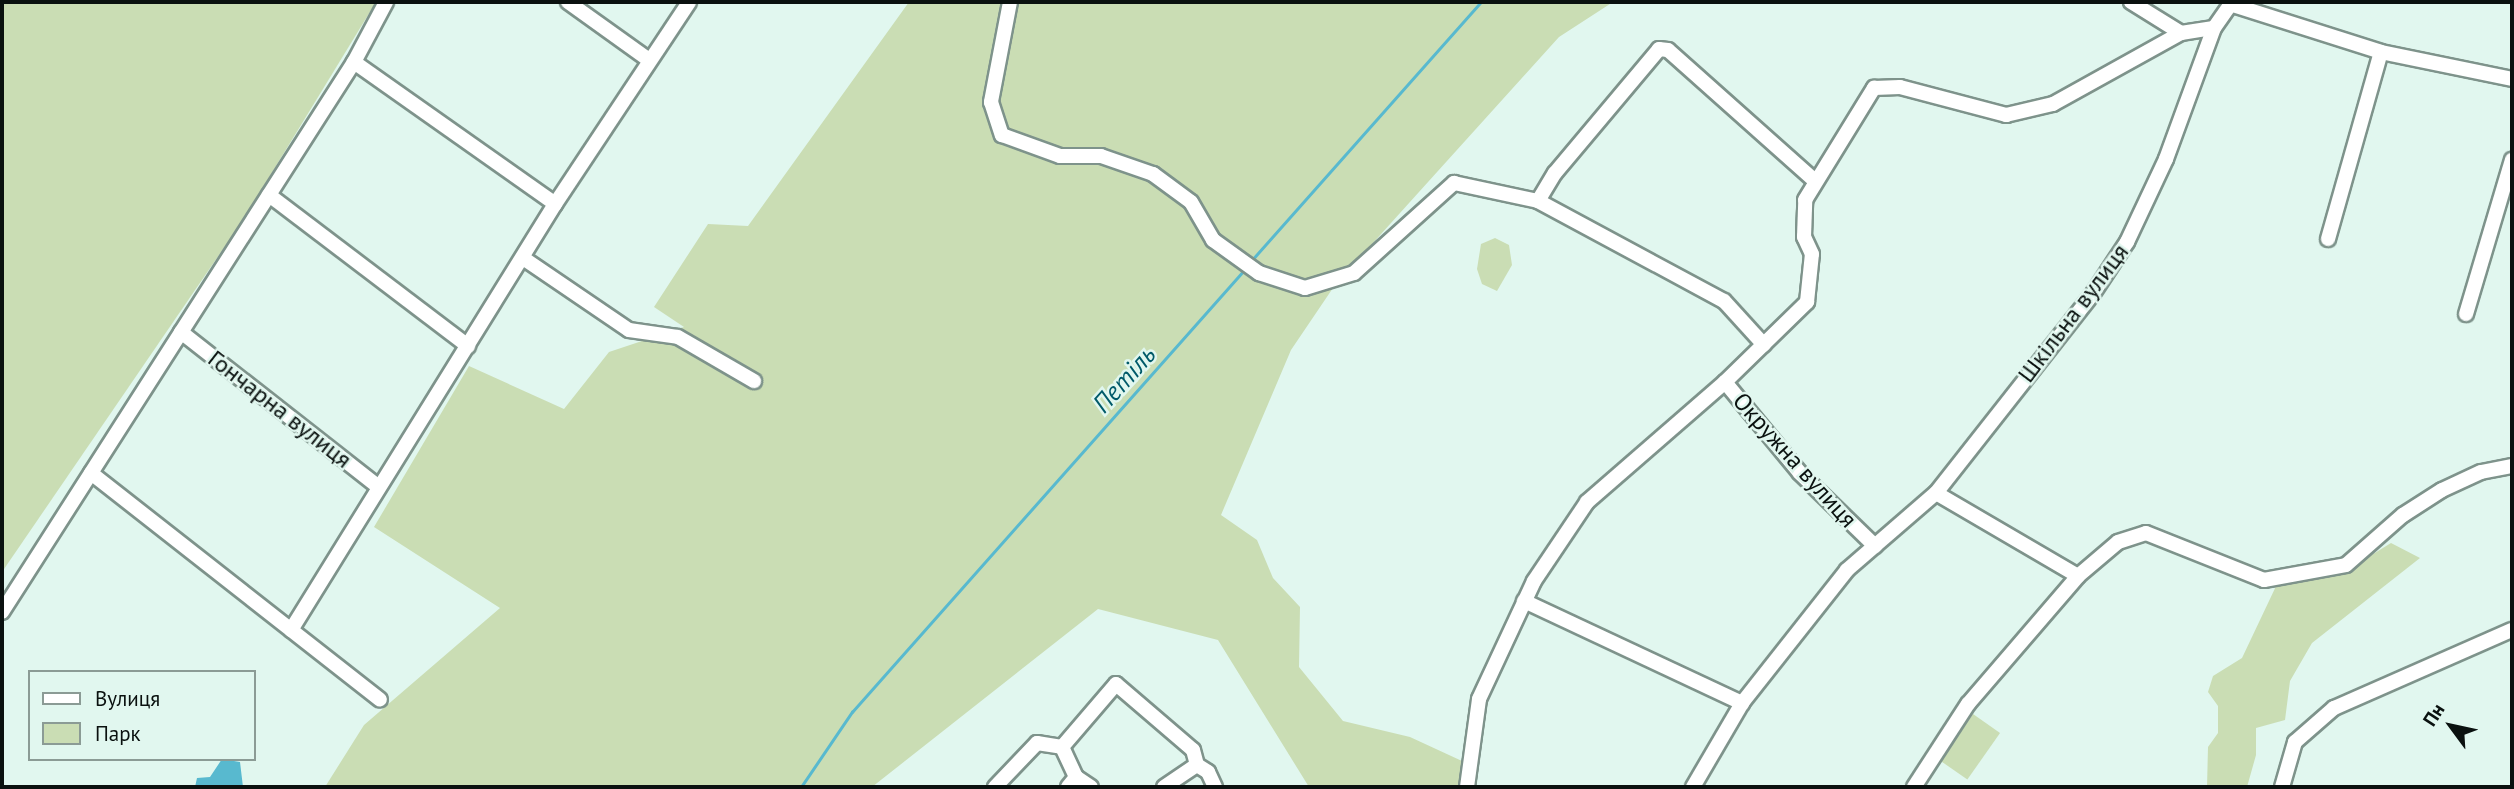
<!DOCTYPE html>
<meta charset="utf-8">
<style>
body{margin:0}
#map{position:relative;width:2514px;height:789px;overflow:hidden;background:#e1f7ef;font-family:"PT Sans",sans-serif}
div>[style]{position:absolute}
.green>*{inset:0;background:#caddb4;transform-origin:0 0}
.water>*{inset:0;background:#58b9cf}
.stream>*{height:2.5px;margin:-1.25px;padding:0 1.25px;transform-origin:1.25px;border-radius:1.25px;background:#58b9cf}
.roads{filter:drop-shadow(2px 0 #7e938b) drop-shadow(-2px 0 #7e938b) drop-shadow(0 2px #7e938b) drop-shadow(0 -2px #7e938b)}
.minor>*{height:14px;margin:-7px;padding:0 7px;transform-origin:7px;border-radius:7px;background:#fff}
span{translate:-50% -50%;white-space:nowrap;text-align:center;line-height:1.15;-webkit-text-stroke:5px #e1f7ef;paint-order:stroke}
.street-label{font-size:24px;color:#0a110f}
.water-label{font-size:26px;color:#005a69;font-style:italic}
.frame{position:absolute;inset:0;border:4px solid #0a110f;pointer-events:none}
.legend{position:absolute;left:28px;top:670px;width:228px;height:91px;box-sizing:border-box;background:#e1f7ef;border:2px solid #8b9b95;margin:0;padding:9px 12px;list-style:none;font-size:21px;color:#0a110f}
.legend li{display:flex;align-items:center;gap:14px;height:35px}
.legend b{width:35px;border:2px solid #8b9b95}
.north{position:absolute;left:2416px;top:691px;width:70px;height:70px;-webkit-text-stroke:5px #e1f7ef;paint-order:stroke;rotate:303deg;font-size:19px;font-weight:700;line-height:28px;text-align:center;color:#0a110f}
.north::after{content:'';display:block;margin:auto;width:24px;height:32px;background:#0a110f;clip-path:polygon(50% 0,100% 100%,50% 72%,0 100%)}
</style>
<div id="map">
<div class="green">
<div style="clip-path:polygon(2px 2px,376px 2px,243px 220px,2px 572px)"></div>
<div style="clip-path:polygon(909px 2px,1613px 2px,1559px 37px,1335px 285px,1291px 350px,1221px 515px,1257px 540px,1273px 578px,1300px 607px,1299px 667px,1343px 721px,1410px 737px,1462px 761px,1461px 787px,1309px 787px,1218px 640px,1098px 609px,872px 787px,325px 787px,364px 725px,500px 608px,374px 527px,469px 366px,564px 409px,609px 352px,684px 327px,654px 307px,708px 224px,748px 226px)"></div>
<div style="clip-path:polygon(1495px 238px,1509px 245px,1512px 265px,1497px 291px,1482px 284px,1477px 269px,1481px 244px)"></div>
<div style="clip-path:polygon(2391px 543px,2420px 558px,2312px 643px,2290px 681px,2285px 720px,2256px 728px,2256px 755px,2247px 787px,2207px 787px,2208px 747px,2218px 733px,2218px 706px,2208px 692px,2213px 676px,2242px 658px,2278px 582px,2339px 575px)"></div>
<div style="left:1973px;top:714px;width:33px;height:57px;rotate:35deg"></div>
</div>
<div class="water">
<div style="clip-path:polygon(222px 759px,240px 762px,243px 787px,195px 787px,197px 778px,210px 777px)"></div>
</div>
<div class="stream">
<div style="left:1251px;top:261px;width:346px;rotate:-48.4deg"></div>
<div style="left:801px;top:787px;width:91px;rotate:-55.8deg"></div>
<div style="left:852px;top:712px;width:592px;rotate:-48.42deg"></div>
</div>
<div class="roads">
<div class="minor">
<div style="left:568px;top:2px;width:100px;rotate:35.6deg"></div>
<div style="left:1010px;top:2px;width:102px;rotate:100.8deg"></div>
<div style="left:991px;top:102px;width:35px;rotate:72deg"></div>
<div style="left:1002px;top:135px;width:62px;rotate:19.9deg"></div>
<div style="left:1060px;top:156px;width:41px"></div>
<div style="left:1101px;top:156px;width:55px;rotate:19.1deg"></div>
<div style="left:1153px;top:174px;width:47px;rotate:36.4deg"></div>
<div style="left:1191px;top:202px;width:44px;rotate:59.9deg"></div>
<div style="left:1213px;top:240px;width:57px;rotate:35.7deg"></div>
<div style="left:1259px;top:273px;width:48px;rotate:18.1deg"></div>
<div style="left:1305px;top:288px;width:51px;rotate:-17deg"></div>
<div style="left:1354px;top:273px;width:135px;rotate:-42deg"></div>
<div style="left:1454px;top:183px;width:86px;rotate:12.1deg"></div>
<div style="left:1538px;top:201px;width:211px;rotate:28.3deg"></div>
<div style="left:1724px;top:301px;width:59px;rotate:47.7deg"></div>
<div style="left:2230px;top:4px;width:158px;rotate:17.6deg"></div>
<div style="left:2381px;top:52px;width:134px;rotate:11.6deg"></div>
<div style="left:2181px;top:33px;width:33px;rotate:-9deg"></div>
<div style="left:354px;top:62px;width:246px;rotate:35.2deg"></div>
<div style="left:269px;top:195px;width:250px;rotate:37.2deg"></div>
<div style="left:1538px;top:201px;width:33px;rotate:-59deg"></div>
<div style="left:1555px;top:173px;width:162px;rotate:-50deg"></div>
<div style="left:1659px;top:49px;width:9px;rotate:6deg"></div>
<div style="left:1668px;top:50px;width:197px;rotate:41.7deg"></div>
<div style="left:2328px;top:239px;width:194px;rotate:-74.2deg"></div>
<div style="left:523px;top:258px;width:128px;rotate:34.2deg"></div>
<div style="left:629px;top:330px;width:49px;rotate:8.1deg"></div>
<div style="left:678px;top:337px;width:88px;rotate:30.1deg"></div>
<div style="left:2466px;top:314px;width:161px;rotate:-73.4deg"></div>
<div style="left:181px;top:332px;width:251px;rotate:38.1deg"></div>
<div style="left:91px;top:473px;width:367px;rotate:38.1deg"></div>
<div style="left:1875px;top:546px;width:105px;rotate:-135.8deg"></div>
<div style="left:1800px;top:473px;width:118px;rotate:-129.5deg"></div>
<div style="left:1725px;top:382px;width:115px;rotate:-44.3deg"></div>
<div style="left:1807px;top:302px;width:48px;rotate:-84.1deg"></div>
<div style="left:1812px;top:254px;width:19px;rotate:-115deg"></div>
<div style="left:1804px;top:237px;width:37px;rotate:-88deg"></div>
<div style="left:1805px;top:200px;width:132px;rotate:-58.4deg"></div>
<div style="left:1874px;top:88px;width:26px;rotate:-2deg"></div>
<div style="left:1900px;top:87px;width:110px;rotate:14.8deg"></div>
<div style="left:2006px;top:115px;width:48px;rotate:-13.2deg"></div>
<div style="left:2053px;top:104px;width:146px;rotate:-29deg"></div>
<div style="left:2181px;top:33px;width:59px;rotate:-148.2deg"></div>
<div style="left:2078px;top:576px;width:52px;rotate:-40.4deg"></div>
<div style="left:2118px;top:542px;width:29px;rotate:-18deg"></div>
<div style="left:2146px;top:533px;width:127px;rotate:21.7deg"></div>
<div style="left:2264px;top:580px;width:83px;rotate:-10.4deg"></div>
<div style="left:2346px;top:565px;width:76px;rotate:-41.3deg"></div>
<div style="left:2403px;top:515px;width:46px;rotate:-32.7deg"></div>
<div style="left:2442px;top:490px;width:43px;rotate:-24.8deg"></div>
<div style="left:2481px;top:472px;width:32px;rotate:-11deg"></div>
<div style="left:1524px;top:601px;width:241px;rotate:25.1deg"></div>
<div style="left:2px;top:612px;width:653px;rotate:-57.38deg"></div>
<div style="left:354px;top:62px;width:68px;rotate:-61.9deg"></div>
<div style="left:291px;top:630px;width:501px;rotate:-58.21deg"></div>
<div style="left:555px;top:204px;width:242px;rotate:-56.4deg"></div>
<div style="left:1062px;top:747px;width:83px;rotate:-49.4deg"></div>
<div style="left:1116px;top:684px;width:101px;rotate:40.6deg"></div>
<div style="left:1193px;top:750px;width:16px;rotate:75deg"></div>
<div style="left:995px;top:787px;width:61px;rotate:-46.3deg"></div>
<div style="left:1037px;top:743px;width:25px;rotate:9deg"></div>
<div style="left:1062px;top:747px;width:33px;rotate:65deg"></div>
<div style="left:1068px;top:787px;width:13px;rotate:-51deg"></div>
<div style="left:1076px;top:777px;width:18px;rotate:34deg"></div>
<div style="left:1164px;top:787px;width:40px;rotate:-34deg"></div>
<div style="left:1197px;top:765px;width:13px;rotate:32deg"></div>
<div style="left:1208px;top:772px;width:17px;rotate:65deg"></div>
<div style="left:1467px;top:787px;width:89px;rotate:-82.2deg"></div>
<div style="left:1479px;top:699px;width:130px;rotate:-65deg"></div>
<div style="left:1534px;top:581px;width:95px;rotate:-56.1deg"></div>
<div style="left:1587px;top:502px;width:183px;rotate:-41deg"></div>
<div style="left:1693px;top:787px;width:97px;rotate:-59.7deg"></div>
<div style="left:1742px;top:703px;width:169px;rotate:-51.7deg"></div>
<div style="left:1847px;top:570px;width:118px;rotate:-40.9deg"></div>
<div style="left:1936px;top:493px;width:252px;rotate:-51.8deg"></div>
<div style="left:2092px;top:295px;width:64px;rotate:-56.6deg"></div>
<div style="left:2127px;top:242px;width:92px;rotate:-64.8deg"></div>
<div style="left:2166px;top:159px;width:140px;rotate:-69.9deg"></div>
<div style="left:2214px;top:28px;width:32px;rotate:-55deg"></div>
<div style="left:1914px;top:787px;width:99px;rotate:-57deg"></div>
<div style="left:1968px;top:704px;width:169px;rotate:-49.3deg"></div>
<div style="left:2078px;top:576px;width:164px;rotate:-149.7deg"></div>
<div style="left:2282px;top:787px;width:47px;rotate:-73.9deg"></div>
<div style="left:2295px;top:742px;width:52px;rotate:-41.1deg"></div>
<div style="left:2334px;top:708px;width:194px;rotate:-23.7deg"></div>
</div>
</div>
<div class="street-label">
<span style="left:2073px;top:313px;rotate:-53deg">Шкільна вулиця</span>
<span style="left:280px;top:409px;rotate:38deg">Гончарна вулиця</span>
<span style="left:1795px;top:460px;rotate:48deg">Окружна вулиця</span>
</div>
<div class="water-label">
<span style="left:1124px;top:379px;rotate:-48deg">Петіль</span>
</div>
<div class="frame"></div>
<ul class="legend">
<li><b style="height:9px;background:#fff"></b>Вулиця</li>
<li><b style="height:19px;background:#caddb4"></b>Парк</li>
</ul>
<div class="north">Пн</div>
</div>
